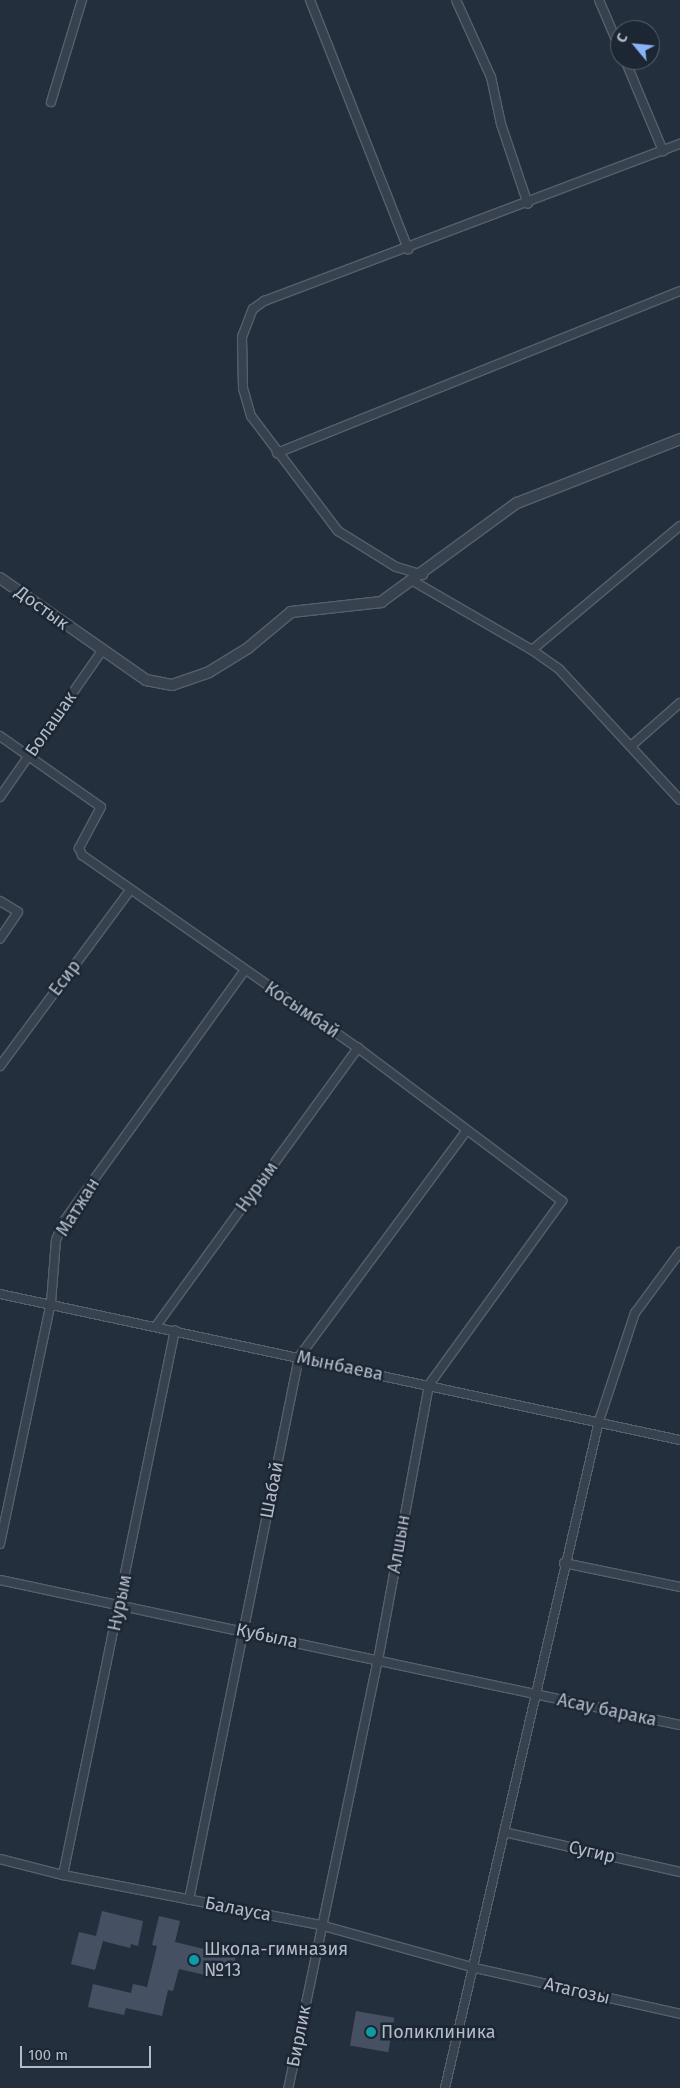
<!DOCTYPE html>
<meta charset="utf-8">
<style>
body{margin:0}
#map{position:relative;width:680px;height:2088px;overflow:hidden;background:#242f3e;font-family:"Fira Sans",sans-serif}
div>[style]{position:absolute}
.building>*{inset:0;background:#455162;transform-origin:0 0}
.roads{filter:drop-shadow(1px 0 #565f6c) drop-shadow(-1px 0 #565f6c) drop-shadow(0 1px #565f6c) drop-shadow(0 -1px #565f6c)}
.minor>*{height:8px;margin:-4px;padding:0 4px;transform-origin:4px;border-radius:4px;background:#38414e}
.tertiary>*{height:10px;margin:-5px;padding:0 5px;transform-origin:5px;border-radius:5px;background:#38414e}
.dots>*{width:14px;height:14px;translate:-50% -50%;box-sizing:border-box;border:2px solid #1d2633;border-radius:50%}
span{translate:-50% -50%;white-space:nowrap;text-align:center;line-height:1.15;-webkit-text-stroke:5px #1d2633;paint-order:stroke}
.street-label{font-size:18px;color:#b4bcc9}
.poi-label{font-size:18px;color:#b4bcc9}
.left{translate:0 -50%;text-align:left}
.north{position:absolute;left:610px;top:20px;width:50px;height:50px;box-sizing:border-box;background:#1d2633;border:1px solid #59626f;border-radius:50%;rotate:298deg;font-size:14px;font-weight:700;line-height:20px;text-align:center;color:#b4bcc9}
.north::after{content:'';display:block;margin:auto;width:18px;height:22px;background:#8ab4f8;clip-path:polygon(50% 0,100% 100%,50% 72%,0 100%)}
.scale{position:absolute;left:20px;top:2046px;width:131px;height:22px;box-sizing:border-box;border:2px solid #b4bcc9;border-top:0;padding-left:6px;font-size:15px;line-height:18px;white-space:nowrap;color:#b4bcc9;-webkit-text-stroke:4px #1d2633;paint-order:stroke}
</style>
<div id="map">
<div class="building">
<div style="clip-path:polygon(102px 1911px,143px 1921px,138px 1946px,131px 1944px,130px 1948px,103px 1941px,95px 1970px,71px 1964px,79px 1932px,96px 1936px)"></div>
<div style="clip-path:polygon(159px 1916px,180px 1921px,175px 1942px,204px 1949px,207px 1940px,238px 1948px,232px 1970px,220px 1968px,218px 1978px,179px 1969px,173px 1991px,168px 1990px,162px 2016px,126px 2008px,124px 2015px,88px 2007px,93px 1984px,131px 1993px,133px 1984px,147px 1987px,157px 1946px,152px 1945px)"></div>
<div style="left:356px;top:2011px;width:39px;height:35px;rotate:10deg"></div>
</div>
<div class="roads">
<div class="minor">
<div style="left:310px;top:0;width:268px;rotate:68.5deg"></div>
<div style="left:456px;top:0;width:85px;rotate:65.6deg"></div>
<div style="left:491px;top:77px;width:48px;rotate:78deg"></div>
<div style="left:501px;top:124px;width:84px;rotate:71.4deg"></div>
<div style="left:599px;top:0;width:53px;rotate:66.8deg"></div>
<div style="left:625px;top:60px;width:99px;rotate:67.3deg"></div>
<div style="left:51px;top:102px;width:107px;rotate:-73.1deg"></div>
<div style="left:277px;top:453px;width:434px;rotate:-21.9deg"></div>
<div style="left:423px;top:575px;width:28px;rotate:-163deg"></div>
<div style="left:396px;top:567px;width:68px;rotate:-148.2deg"></div>
<div style="left:338px;top:531px;width:144px;rotate:-127.1deg"></div>
<div style="left:251px;top:416px;width:29px;rotate:-106deg"></div>
<div style="left:243px;top:388px;width:51px;rotate:-91.1deg"></div>
<div style="left:242px;top:337px;width:30px;rotate:-69deg"></div>
<div style="left:253px;top:309px;width:14px;rotate:-36deg"></div>
<div style="left:264px;top:301px;width:445px;rotate:-20.7deg"></div>
<div style="left:413px;top:581px;width:138px;rotate:30.1deg"></div>
<div style="left:532px;top:650px;width:193px;rotate:-40deg"></div>
<div style="left:532px;top:650px;width:33px;rotate:35deg"></div>
<div style="left:559px;top:669px;width:178px;rotate:47.3deg"></div>
<div style="left:0;top:736px;width:123px;rotate:35.1deg"></div>
<div style="left:101px;top:807px;width:47px;rotate:118.2deg"></div>
<div style="left:79px;top:848px;width:8px;rotate:67deg"></div>
<div style="left:82px;top:855px;width:337px;rotate:35deg"></div>
<div style="left:358px;top:1048px;width:255px;rotate:36.9deg"></div>
<div style="left:562px;top:1201px;width:227px;rotate:125.9deg"></div>
<div style="left:429px;top:1385px;width:279px;rotate:100.5deg"></div>
<div style="left:378px;top:1659px;width:438px;rotate:101.8deg"></div>
<div style="left:631px;top:746px;width:65px;rotate:-41.3deg"></div>
<div style="left:0;top:797px;width:178px;rotate:-55.1deg"></div>
<div style="left:0;top:901px;width:21px;rotate:31deg"></div>
<div style="left:18px;top:912px;width:32px;rotate:124deg"></div>
<div style="left:0;top:1066px;width:219px;rotate:-53.5deg"></div>
<div style="left:0;top:1294px;width:695px;rotate:12.12deg"></div>
<div style="left:156px;top:1326px;width:344px;rotate:-54deg"></div>
<div style="left:0;top:1544px;width:246px;rotate:-78.1deg"></div>
<div style="left:51px;top:1303px;width:63px;rotate:-85.5deg"></div>
<div style="left:56px;top:1240px;width:21px;rotate:-67deg"></div>
<div style="left:64px;top:1221px;width:308px;rotate:-54.2deg"></div>
<div style="left:564px;top:1563px;width:118px;rotate:11.7deg"></div>
<div style="left:0;top:1580px;width:695px;rotate:12.04deg"></div>
<div style="left:504px;top:1832px;width:180px;rotate:12.8deg"></div>
<div style="left:0;top:1859px;width:65px;rotate:14.3deg"></div>
<div style="left:63px;top:1875px;width:262px;rotate:11deg"></div>
<div style="left:320px;top:1925px;width:161px;rotate:15.5deg"></div>
<div style="left:475px;top:1968px;width:210px;rotate:12.6deg"></div>
<div style="left:63px;top:1875px;width:556px;rotate:-78.39deg"></div>
<div style="left:189px;top:1900px;width:554px;rotate:-78.55deg"></div>
<div style="left:299px;top:1357px;width:282px;rotate:-53.5deg"></div>
<div style="left:445px;top:2088px;width:685px;rotate:-77deg"></div>
<div style="left:599px;top:1421px;width:114px;rotate:-71.6deg"></div>
<div style="left:635px;top:1313px;width:76px;rotate:-53.6deg"></div>
</div>
<div class="tertiary">
<div style="left:0;top:578px;width:178px;rotate:34.9deg"></div>
<div style="left:146px;top:680px;width:26px;rotate:11deg"></div>
<div style="left:172px;top:685px;width:39px;rotate:-19deg"></div>
<div style="left:209px;top:672px;width:46px;rotate:-31.6deg"></div>
<div style="left:248px;top:648px;width:56px;rotate:-39.9deg"></div>
<div style="left:291px;top:612px;width:91px;rotate:-6.3deg"></div>
<div style="left:381px;top:602px;width:168px;rotate:-36.1deg"></div>
<div style="left:517px;top:503px;width:175px;rotate:-21.4deg"></div>
</div>
</div>
<div class="dots">
<div style="left:194px;top:1960px;background:#0f9aa8"></div>
<div style="left:371px;top:2032px;background:#0f9aa8"></div>
</div>
<div class="street-label">
<span style="left:42px;top:608px;rotate:36deg">Достык</span>
<span style="left:51px;top:724px;rotate:-55deg">Болашак</span>
<span style="left:65px;top:978px;rotate:-53deg">Есир</span>
<span style="left:302px;top:1010px;rotate:34deg">Косымбай</span>
<span style="left:257px;top:1187px;rotate:-54deg">Нурым</span>
<span style="left:78px;top:1207px;rotate:-58deg">Матжан</span>
<span style="left:340px;top:1366px;rotate:12deg">Мынбаева</span>
<span style="left:272px;top:1490px;rotate:-79deg">Шабай</span>
<span style="left:399px;top:1544px;rotate:-80deg">Алшын</span>
<span style="left:120px;top:1603px;rotate:-78deg">Нурым</span>
<span style="left:267px;top:1636px;rotate:12deg">Кубыла</span>
<span style="left:607px;top:1710px;rotate:12deg">Асау барака</span>
<span style="left:592px;top:1852px;rotate:13deg">Сугир</span>
<span style="left:238px;top:1909px;rotate:11deg">Балауса</span>
<span style="left:577px;top:1991px;rotate:13deg">Атагозы</span>
<span style="left:299px;top:2036px;rotate:-79deg">Бирлик</span>
</div>
<div class="poi-label">
<span class="left" style="left:204px;top:1960px">Школа-гимназия<br>№13</span>
<span class="left" style="left:381px;top:2032px">Поликлиника</span>
</div>
<div class="north">С</div>
<div class="scale">100 m</div>
</div>
